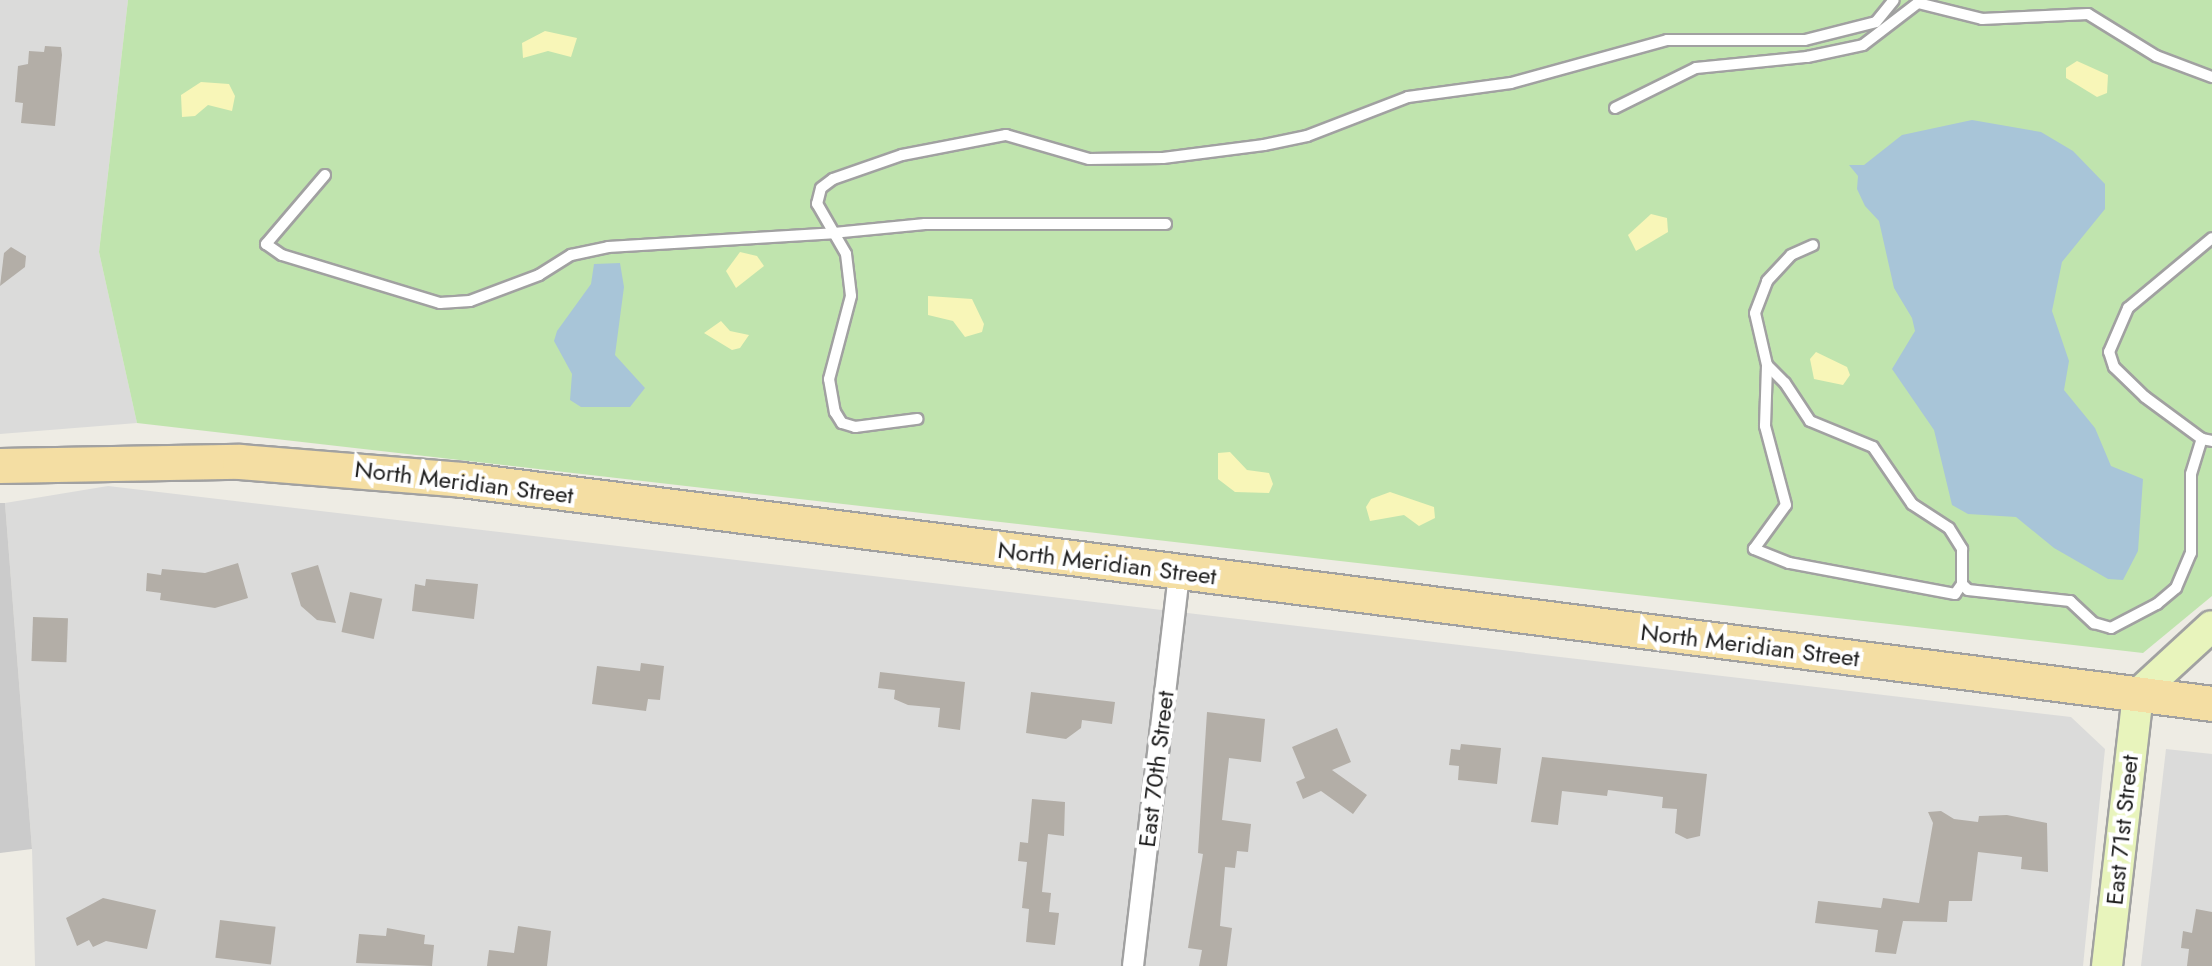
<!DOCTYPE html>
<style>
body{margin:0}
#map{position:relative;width:2212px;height:966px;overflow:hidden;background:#eeece4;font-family:Jost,sans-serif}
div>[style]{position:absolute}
.residential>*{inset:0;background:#dbdbda}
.religious>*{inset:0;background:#cbcbcb}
.grass>*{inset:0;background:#c0e4ae}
.sand>*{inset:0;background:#f8f6b8}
.water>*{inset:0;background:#a8c5d8}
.building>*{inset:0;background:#b3aea7;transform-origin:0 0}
.roads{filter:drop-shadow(2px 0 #a1a1a1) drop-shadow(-2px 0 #a1a1a1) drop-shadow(0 2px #a1a1a1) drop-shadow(0 -2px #a1a1a1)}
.lane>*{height:10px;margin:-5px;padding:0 5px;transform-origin:5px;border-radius:5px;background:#fff}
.street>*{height:20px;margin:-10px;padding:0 10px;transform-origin:10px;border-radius:10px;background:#fff}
.secondary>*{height:30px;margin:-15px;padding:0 15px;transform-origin:15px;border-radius:15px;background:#e8f4bc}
.primary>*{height:34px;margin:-17px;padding:0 17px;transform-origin:17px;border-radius:17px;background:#f4dea3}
span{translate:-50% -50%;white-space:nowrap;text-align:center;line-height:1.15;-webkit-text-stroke:8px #fff;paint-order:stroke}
.street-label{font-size:24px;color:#1d1d1d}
</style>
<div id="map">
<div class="residential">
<div style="clip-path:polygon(0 0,128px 0,99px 252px,137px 423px,0 434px)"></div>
<div style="clip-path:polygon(108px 486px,2071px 717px,2105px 749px,2083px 966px,35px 966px,32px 849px,5px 503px)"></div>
<div style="clip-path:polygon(2166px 749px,2212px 754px,2212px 966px,2141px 966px)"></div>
</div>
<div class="religious">
<div style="clip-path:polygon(0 503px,5px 503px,32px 849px,0 853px)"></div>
</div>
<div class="grass">
<div style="clip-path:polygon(128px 0,2212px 0,2212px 596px,2143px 653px,137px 423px,99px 252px)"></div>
</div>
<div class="sand">
<div style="clip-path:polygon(545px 31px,577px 38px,571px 57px,548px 51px,523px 58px,522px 43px)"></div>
<div style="clip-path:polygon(2077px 61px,2108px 75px,2107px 93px,2097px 97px,2066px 78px,2066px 68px)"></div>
<div style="clip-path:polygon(201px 82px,229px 84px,235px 96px,232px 111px,208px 105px,195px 116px,182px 117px,181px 95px)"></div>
<div style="clip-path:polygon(1651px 214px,1667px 218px,1668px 232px,1636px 251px,1628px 235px)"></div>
<div style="clip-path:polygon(740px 252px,757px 256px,764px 266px,736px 288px,726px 271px)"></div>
<div style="clip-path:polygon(928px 296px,972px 299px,984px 324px,982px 332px,965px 337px,953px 321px,928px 315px)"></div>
<div style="clip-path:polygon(721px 321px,730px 331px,749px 335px,740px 348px,732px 350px,704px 333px)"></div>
<div style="clip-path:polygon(1816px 352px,1847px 367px,1850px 375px,1843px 385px,1814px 379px,1810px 359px)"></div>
<div style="clip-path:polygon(1230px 452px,1247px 470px,1269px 473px,1273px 484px,1269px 493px,1235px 492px,1218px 479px,1218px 453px)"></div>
<div style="clip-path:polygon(1390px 492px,1434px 507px,1435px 518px,1419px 526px,1404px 515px,1370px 521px,1366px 507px,1371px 499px)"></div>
</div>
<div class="water">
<div style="clip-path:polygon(1972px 120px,2041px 132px,2073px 151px,2105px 184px,2105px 209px,2062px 262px,2052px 311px,2069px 361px,2064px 390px,2095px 428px,2111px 466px,2143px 479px,2138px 551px,2123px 580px,2108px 579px,2054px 548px,2016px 517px,1968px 514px,1952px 505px,1934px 430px,1892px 369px,1915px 331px,1912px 318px,1894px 288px,1879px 221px,1865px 206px,1857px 189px,1858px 176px,1849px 165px,1864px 165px,1902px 135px)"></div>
<div style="clip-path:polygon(620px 263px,624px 287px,615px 355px,645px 388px,630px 407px,581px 407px,570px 400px,572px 374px,554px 341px,557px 331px,591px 284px,594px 264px)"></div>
</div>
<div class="building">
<div style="clip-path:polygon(45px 46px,61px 47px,62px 55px,55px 126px,21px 123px,23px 103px,15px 102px,18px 66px,28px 64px,29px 51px,44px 52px)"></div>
<div style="clip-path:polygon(11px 247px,26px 256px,25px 267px,0 286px,4px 253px)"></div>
<div style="clip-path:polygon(238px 563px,248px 598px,215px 608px,160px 600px,161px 593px,146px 591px,147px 573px,161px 575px,162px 569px,205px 573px)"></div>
<div style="clip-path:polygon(318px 565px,336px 623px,317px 620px,301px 606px,291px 573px)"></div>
<div style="clip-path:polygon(426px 579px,478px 584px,474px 619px,412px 611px,415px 584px,425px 586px)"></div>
<div style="left:350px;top:592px;width:33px;height:41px;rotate:12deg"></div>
<div style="left:33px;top:617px;width:35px;height:44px;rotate:2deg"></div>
<div style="clip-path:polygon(641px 663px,664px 666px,660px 700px,648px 699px,646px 711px,592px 704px,597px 666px,640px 671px)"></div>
<div style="clip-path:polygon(880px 672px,965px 682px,960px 730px,938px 727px,940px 708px,908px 705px,894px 699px,895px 690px,878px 688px)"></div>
<div style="clip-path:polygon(1031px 692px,1115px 702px,1112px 724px,1082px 720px,1081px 728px,1066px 739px,1026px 733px)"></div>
<div style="clip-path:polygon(1207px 712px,1265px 719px,1261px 762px,1229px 758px,1222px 820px,1251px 824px,1248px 852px,1237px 851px,1235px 868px,1225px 867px,1220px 926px,1232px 928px,1227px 966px,1199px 966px,1202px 950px,1188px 948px,1203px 854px,1198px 853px)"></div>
<div style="clip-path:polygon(1337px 728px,1351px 762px,1332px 770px,1367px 795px,1353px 814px,1321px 791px,1303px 799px,1296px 782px,1305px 778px,1292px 747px)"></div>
<div style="clip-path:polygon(1461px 744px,1501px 748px,1497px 784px,1458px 780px,1459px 766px,1449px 765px,1451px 749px,1460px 750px)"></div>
<div style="clip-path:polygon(1542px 757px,1707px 774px,1700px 836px,1687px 839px,1675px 833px,1677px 809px,1662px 808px,1663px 797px,1608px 790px,1607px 796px,1562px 791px,1558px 825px,1531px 822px)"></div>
<div style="clip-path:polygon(1032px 799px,1065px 802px,1064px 836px,1048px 834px,1042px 892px,1051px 893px,1049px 912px,1059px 913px,1055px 945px,1026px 942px,1029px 909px,1022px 908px,1027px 862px,1018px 861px,1020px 842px,1028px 843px)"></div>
<div style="clip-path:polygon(1941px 811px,1954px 819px,1978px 822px,1979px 816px,2007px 815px,2047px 823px,2048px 872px,2021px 869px,2022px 857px,1978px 852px,1972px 901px,1949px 901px,1947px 922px,1903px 921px,1896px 954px,1875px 952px,1878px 930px,1815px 923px,1818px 901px,1881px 908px,1883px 898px,1919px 903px,1933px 823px,1928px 812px)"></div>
<div style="clip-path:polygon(103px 898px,156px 910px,147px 949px,106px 941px,93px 947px,89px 940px,77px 946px,66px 918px)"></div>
<div style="clip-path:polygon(2196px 909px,2212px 912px,2212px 966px,2187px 966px,2189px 949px,2181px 948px,2183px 931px,2192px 933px)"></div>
<div style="left:220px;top:920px;width:56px;height:38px;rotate:7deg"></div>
<div style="clip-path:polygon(518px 926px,551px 931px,547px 966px,487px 966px,489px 950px,514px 953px)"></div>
<div style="clip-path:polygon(387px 928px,425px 935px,424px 944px,434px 945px,432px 966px,356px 963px,359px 934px,386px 936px)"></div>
</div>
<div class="roads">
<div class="lane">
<div style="left:1615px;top:108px;width:90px;rotate:-26.3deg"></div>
<div style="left:1696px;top:68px;width:112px;rotate:-5.7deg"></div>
<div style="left:1807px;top:57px;width:57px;rotate:-12.1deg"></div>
<div style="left:1863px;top:45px;width:69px;rotate:-37.4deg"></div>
<div style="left:1918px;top:3px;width:66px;rotate:14deg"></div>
<div style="left:1982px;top:19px;width:106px;rotate:-2.7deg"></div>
<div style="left:2088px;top:14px;width:80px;rotate:31.7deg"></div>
<div style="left:2156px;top:56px;width:60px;rotate:20.6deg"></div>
<div style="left:325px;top:175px;width:91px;rotate:130.5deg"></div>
<div style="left:266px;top:244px;width:19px;rotate:35deg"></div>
<div style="left:282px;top:255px;width:165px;rotate:16.9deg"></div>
<div style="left:440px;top:303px;width:30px;rotate:-4deg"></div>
<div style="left:470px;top:301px;width:74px;rotate:-20.6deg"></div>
<div style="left:539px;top:275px;width:38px;rotate:-32deg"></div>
<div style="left:571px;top:255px;width:38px;rotate:-12deg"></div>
<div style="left:608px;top:247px;width:226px;rotate:-3.5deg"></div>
<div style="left:834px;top:233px;width:24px;rotate:60deg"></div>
<div style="left:846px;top:254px;width:42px;rotate:83.2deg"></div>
<div style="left:851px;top:296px;width:86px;rotate:104.8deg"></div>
<div style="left:829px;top:379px;width:34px;rotate:80deg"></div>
<div style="left:835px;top:412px;width:13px;rotate:58deg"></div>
<div style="left:842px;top:423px;width:14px;rotate:17deg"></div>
<div style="left:855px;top:427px;width:63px;rotate:-7.4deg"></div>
<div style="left:1166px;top:224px;width:241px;rotate:180deg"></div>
<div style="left:925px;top:224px;width:91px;rotate:174.4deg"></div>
<div style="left:834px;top:233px;width:34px;rotate:-120deg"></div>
<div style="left:817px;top:204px;width:16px;rotate:-76deg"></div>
<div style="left:821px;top:188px;width:15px;rotate:-37deg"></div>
<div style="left:833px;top:179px;width:73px;rotate:-19.2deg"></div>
<div style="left:902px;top:155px;width:106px;rotate:-10.9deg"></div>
<div style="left:1006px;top:135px;width:86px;rotate:16.1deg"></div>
<div style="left:1089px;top:159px;width:74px;rotate:-0.8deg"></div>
<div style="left:1163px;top:158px;width:102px;rotate:-7.3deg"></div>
<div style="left:1264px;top:145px;width:44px;rotate:-11.8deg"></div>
<div style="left:1307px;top:136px;width:108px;rotate:-21.1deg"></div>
<div style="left:1408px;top:97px;width:104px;rotate:-7.7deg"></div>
<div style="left:1511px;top:83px;width:162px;rotate:-15.4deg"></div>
<div style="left:1667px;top:40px;width:138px"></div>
<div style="left:1805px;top:40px;width:73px;rotate:-14.2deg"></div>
<div style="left:1876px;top:22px;width:28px;rotate:-51deg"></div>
<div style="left:1767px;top:365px;width:25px;rotate:45deg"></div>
<div style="left:1785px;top:383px;width:45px;rotate:56.7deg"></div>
<div style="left:1810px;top:421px;width:68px;rotate:22.4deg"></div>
<div style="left:1873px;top:447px;width:69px;rotate:55.6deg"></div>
<div style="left:1912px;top:504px;width:44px;rotate:33deg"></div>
<div style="left:1949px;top:528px;width:25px;rotate:58deg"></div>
<div style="left:1962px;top:549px;width:35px;rotate:90deg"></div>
<div style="left:1962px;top:584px;width:12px;rotate:125deg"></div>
<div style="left:1955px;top:594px;width:169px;rotate:-169.4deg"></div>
<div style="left:1789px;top:563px;width:38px;rotate:-158deg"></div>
<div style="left:1754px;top:549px;width:54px;rotate:-54deg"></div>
<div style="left:1786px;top:505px;width:82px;rotate:-104.9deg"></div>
<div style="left:1765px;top:426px;width:61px;rotate:-88.1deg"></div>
<div style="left:1767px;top:365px;width:53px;rotate:-103deg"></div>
<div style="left:1755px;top:313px;width:34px;rotate:-69deg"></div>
<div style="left:1767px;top:281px;width:35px;rotate:-47deg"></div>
<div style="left:1791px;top:255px;width:24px;rotate:-24deg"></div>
<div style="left:2202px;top:439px;width:71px;rotate:-143.6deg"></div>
<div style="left:2145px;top:397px;width:43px;rotate:-135.9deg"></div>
<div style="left:2114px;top:367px;width:16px;rotate:-108deg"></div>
<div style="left:2109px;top:352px;width:48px;rotate:-66.6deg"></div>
<div style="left:2128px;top:308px;width:109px;rotate:-39.8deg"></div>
<div style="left:1962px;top:584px;width:8px;rotate:45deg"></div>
<div style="left:1968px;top:590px;width:103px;rotate:6.2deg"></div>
<div style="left:2070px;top:601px;width:33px;rotate:43deg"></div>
<div style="left:2094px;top:623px;width:18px;rotate:16deg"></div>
<div style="left:2111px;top:628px;width:52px;rotate:-27.6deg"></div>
<div style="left:2157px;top:604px;width:25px;rotate:-40deg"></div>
<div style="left:2176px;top:588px;width:38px;rotate:-67deg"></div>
<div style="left:2191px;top:553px;width:79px;rotate:-90deg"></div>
<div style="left:2191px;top:474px;width:37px;rotate:-73deg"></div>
<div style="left:2202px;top:439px;width:10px;rotate:11deg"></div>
</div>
<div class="street">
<div style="left:1133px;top:966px;width:396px;rotate:-83.3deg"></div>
</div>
<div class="secondary">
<div style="left:2107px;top:966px;width:274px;rotate:-83.5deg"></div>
<div style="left:2138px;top:694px;width:100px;rotate:-42.6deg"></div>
</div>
<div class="primary">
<div style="left:0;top:466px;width:240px;rotate:-1deg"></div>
<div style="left:240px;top:462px;width:223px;rotate:4.6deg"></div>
<div style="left:462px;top:480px;width:1764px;rotate:7.29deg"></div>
</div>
</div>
<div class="street-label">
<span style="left:464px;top:482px;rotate:7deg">North Meridian Street</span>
<span style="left:1107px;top:563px;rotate:7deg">North Meridian Street</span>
<span style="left:1750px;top:645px;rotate:7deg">North Meridian Street</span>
<span style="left:1156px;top:769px;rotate:-83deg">East 70th Street</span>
<span style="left:2122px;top:830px;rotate:-84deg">East 71st Street</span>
</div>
</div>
